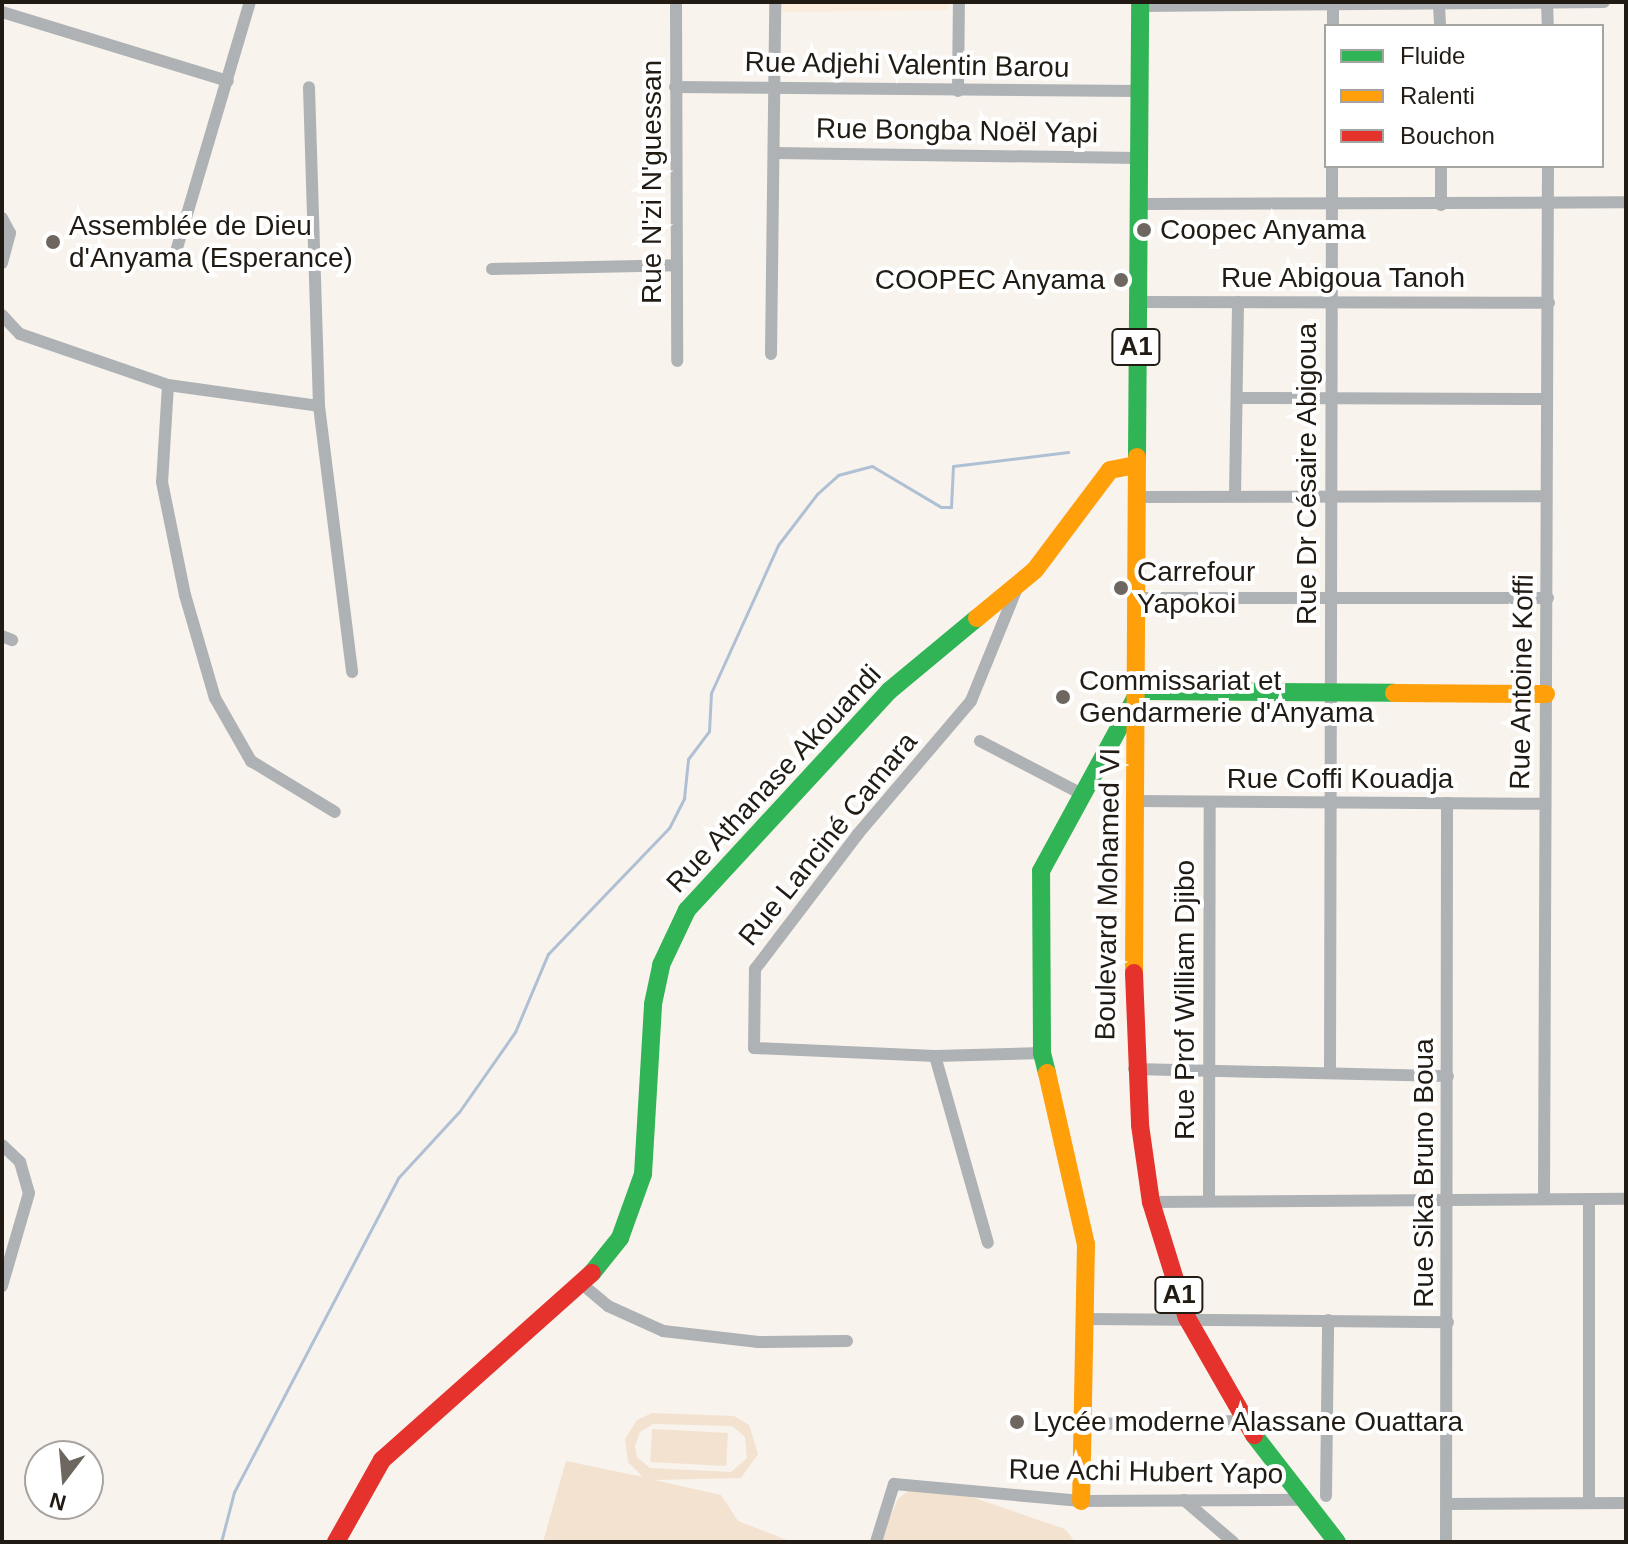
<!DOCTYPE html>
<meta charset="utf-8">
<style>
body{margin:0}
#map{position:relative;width:1628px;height:1544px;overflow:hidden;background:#f9f3ed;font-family:Helvetica,sans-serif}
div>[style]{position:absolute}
.built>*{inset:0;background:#fcecdb}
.green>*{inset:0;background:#f3e2cf;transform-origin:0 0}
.stream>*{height:3px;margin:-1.5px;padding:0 1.5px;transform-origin:1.5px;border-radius:1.5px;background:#b0c0d4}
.street>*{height:12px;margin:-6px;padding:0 6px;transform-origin:6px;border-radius:6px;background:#aeb2b5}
.fast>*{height:18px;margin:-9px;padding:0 9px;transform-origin:9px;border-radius:9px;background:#30b455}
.slow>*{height:18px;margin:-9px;padding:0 9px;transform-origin:9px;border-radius:9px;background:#ff9f0a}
.jam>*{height:18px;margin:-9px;padding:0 9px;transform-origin:9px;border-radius:9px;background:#e5322d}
.dots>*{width:22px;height:22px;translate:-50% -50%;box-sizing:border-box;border:4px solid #fff;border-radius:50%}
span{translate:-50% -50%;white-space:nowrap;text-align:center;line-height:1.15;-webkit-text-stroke:8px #fff;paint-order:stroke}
.shield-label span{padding:2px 6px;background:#fff;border:2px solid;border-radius:6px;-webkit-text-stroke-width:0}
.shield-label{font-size:26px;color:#211b14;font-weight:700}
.street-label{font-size:28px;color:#211b14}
.poi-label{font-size:28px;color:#211b14}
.left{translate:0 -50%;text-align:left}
.right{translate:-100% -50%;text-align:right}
.frame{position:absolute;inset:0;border:4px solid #211b14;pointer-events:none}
.legend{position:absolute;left:1324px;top:24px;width:280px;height:144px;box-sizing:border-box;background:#fff;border:2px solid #a6a4a1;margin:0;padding:10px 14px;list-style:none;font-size:24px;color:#211b14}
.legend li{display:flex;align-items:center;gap:16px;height:40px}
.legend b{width:40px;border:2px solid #a6a4a1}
.north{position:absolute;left:24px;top:1440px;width:80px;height:80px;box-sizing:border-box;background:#fff;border:2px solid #a6a4a1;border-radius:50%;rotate:196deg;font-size:22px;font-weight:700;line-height:32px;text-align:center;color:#211b14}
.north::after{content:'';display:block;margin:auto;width:28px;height:36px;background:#6d6760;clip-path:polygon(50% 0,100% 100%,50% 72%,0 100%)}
</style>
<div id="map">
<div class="built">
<div style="clip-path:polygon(777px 2px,948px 2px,948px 10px,777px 12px)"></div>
</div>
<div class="green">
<div style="clip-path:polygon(evenodd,652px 1413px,734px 1416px,749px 1425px,758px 1454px,741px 1478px,654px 1480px,721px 1495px,738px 1521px,792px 1542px,543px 1542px,566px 1461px,643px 1477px,628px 1462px,625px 1439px,637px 1420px,652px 1413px,653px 1424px,732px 1426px,745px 1437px,747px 1458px,731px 1472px,650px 1468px,637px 1457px,635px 1446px,640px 1432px,653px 1424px)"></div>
<div style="left:652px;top:1429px;width:76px;height:33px;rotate:3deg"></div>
<div style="clip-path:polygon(908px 1491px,960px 1493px,1065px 1529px,1075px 1542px,879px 1542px,898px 1499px)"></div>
</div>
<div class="stream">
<div style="left:221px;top:1542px;width:52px;rotate:-75.4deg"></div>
<div style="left:234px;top:1492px;width:354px;rotate:-62.4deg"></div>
<div style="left:398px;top:1178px;width:90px;rotate:-47.3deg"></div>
<div style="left:459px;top:1112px;width:98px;rotate:-55deg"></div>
<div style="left:515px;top:1032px;width:85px;rotate:-67.1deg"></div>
<div style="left:548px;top:954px;width:175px;rotate:-46.2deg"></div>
<div style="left:669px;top:828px;width:34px;rotate:-63deg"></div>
<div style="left:684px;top:798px;width:39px;rotate:-84deg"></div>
<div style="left:688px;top:759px;width:35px;rotate:-53deg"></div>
<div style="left:709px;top:731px;width:38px;rotate:-87deg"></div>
<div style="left:711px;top:693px;width:162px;rotate:-65.6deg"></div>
<div style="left:778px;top:545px;width:64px;rotate:-52.6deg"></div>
<div style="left:817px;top:494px;width:28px;rotate:-42deg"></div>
<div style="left:838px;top:475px;width:35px;rotate:-15deg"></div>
<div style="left:872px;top:466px;width:80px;rotate:30.7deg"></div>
<div style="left:941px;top:507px;width:10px"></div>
<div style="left:951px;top:507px;width:41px;rotate:-87.2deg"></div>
<div style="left:953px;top:466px;width:116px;rotate:-6.9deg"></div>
</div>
<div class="street">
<div style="left:676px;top:2px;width:359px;rotate:89.8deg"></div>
<div style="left:1547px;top:3px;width:23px;rotate:88deg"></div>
<div style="left:1439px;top:5px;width:21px;rotate:87deg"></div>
<div style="left:1140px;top:6px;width:464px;rotate:-0.5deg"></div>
<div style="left:2px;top:12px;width:236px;rotate:17deg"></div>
<div style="left:1333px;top:26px;width:24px;rotate:-90deg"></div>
<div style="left:675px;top:87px;width:464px;rotate:0.5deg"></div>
<div style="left:958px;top:91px;width:89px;rotate:-89.4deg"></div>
<div style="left:775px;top:153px;width:364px;rotate:0.8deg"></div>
<div style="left:1441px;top:166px;width:39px;rotate:90deg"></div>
<div style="left:1140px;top:204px;width:486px;rotate:-0.2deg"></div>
<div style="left:2px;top:218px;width:17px;rotate:62deg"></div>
<div style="left:10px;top:233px;width:31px;rotate:105deg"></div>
<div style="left:172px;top:265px;width:274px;rotate:-73.5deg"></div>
<div style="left:492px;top:269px;width:184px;rotate:-1.2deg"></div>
<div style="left:1136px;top:302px;width:413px;rotate:0.1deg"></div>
<div style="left:2px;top:315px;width:26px;rotate:47deg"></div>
<div style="left:20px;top:334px;width:157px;rotate:19deg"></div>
<div style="left:168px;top:385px;width:152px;rotate:7.9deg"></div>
<div style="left:319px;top:406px;width:319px;rotate:-91.8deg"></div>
<div style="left:771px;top:354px;width:352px;rotate:-89.3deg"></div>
<div style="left:168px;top:385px;width:97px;rotate:93.5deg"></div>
<div style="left:162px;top:482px;width:115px;rotate:78.5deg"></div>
<div style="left:185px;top:595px;width:107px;rotate:73.8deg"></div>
<div style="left:215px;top:698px;width:73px;rotate:60.3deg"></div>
<div style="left:251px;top:761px;width:98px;rotate:31.3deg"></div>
<div style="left:1238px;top:398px;width:309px;rotate:0.2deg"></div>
<div style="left:319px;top:406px;width:268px;rotate:82.9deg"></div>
<div style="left:1235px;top:496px;width:194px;rotate:-89.1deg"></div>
<div style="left:1138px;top:497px;width:408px;rotate:-0.1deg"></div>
<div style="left:1017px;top:588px;width:122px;rotate:112.2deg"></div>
<div style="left:971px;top:701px;width:175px;rotate:130.4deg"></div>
<div style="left:858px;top:834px;width:170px;rotate:127.3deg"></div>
<div style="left:755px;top:969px;width:79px;rotate:90.7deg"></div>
<div style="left:754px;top:1048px;width:181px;rotate:2.5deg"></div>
<div style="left:935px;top:1056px;width:107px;rotate:-1.6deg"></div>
<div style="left:1138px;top:598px;width:410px"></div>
<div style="left:2px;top:636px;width:11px;rotate:22deg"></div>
<div style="left:980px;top:741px;width:115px;rotate:27.5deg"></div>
<div style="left:1135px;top:801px;width:409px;rotate:0.4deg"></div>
<div style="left:935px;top:1056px;width:194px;rotate:74.2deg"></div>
<div style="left:1134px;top:1069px;width:314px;rotate:1.3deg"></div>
<div style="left:1330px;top:1070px;width:904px;rotate:-89.87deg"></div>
<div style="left:2px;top:1145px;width:25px;rotate:43deg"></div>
<div style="left:20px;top:1162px;width:32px;rotate:74deg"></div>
<div style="left:29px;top:1193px;width:97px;rotate:106.2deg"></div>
<div style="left:1209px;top:1198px;width:395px;rotate:-89.9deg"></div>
<div style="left:1544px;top:1199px;width:1033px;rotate:-89.78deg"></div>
<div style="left:1151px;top:1202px;width:475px;rotate:-0.4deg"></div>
<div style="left:583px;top:1285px;width:33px;rotate:40deg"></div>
<div style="left:608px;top:1306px;width:60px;rotate:24.4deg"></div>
<div style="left:663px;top:1331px;width:96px;rotate:6.6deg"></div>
<div style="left:758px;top:1342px;width:89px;rotate:-0.6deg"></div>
<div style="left:1087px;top:1319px;width:361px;rotate:0.5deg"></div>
<div style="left:1086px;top:1424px;width:157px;rotate:-1.1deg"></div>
<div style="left:1326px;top:1496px;width:176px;rotate:-89.3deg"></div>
<div style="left:1184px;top:1500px;width:65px;rotate:40.6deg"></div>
<div style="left:1589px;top:1503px;width:304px;rotate:-90deg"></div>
<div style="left:1446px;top:1504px;width:180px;rotate:-0.3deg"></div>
<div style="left:876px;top:1542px;width:61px;rotate:-72.8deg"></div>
<div style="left:894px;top:1484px;width:188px;rotate:5.2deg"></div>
<div style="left:1081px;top:1501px;width:220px;rotate:-0.3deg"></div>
<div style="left:1446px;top:1542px;width:739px;rotate:-89.92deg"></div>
</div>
<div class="fast">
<div style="left:1137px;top:457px;width:455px;rotate:-89.6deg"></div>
<div style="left:1047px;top:1073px;width:21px;rotate:-104deg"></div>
<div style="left:1042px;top:1053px;width:182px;rotate:-90.3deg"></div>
<div style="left:1041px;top:871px;width:205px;rotate:-61.4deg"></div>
<div style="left:1139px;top:691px;width:255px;rotate:0.4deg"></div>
<div style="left:592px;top:1273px;width:45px;rotate:-51.3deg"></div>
<div style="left:620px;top:1238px;width:68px;rotate:-70.2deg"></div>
<div style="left:643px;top:1174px;width:170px;rotate:-86.6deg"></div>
<div style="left:653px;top:1004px;width:40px;rotate:-78deg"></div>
<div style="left:661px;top:965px;width:61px;rotate:-64.7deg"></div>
<div style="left:687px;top:910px;width:298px;rotate:-47.3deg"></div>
<div style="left:889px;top:691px;width:114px;rotate:-39.7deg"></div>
<div style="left:1254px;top:1435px;width:135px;rotate:52.2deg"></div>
</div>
<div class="slow">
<div style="left:977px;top:618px;width:75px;rotate:-39.6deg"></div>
<div style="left:1035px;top:570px;width:125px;rotate:-53.1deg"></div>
<div style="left:1110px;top:470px;width:25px;rotate:-11deg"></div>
<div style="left:1394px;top:693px;width:152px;rotate:0.4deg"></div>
<div style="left:1134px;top:973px;width:516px;rotate:-89.67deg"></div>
<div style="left:1047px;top:1073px;width:175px;rotate:77.2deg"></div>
<div style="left:1086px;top:1244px;width:257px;rotate:91.1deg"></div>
</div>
<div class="jam">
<div style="left:1134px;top:973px;width:152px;rotate:87.7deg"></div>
<div style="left:1140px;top:1125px;width:78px;rotate:81.9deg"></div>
<div style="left:1151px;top:1202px;width:121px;rotate:72.8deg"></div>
<div style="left:1187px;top:1318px;width:135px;rotate:60.2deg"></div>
<div style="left:336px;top:1542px;width:94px;rotate:-60.7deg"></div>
<div style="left:382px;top:1460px;width:281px;rotate:-41.7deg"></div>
</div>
<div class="dots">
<div style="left:1144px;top:230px;background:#6d6760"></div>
<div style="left:53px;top:242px;background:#6d6760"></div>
<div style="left:1121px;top:280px;background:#6d6760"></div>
<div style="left:1121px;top:588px;background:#6d6760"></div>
<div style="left:1063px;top:697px;background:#6d6760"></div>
<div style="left:1017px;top:1422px;background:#6d6760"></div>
</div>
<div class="shield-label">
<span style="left:1136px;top:347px">A1</span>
<span style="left:1179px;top:1295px">A1</span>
</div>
<div class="street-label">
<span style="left:907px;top:65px;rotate:1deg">Rue Adjehi Valentin Barou</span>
<span style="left:957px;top:131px;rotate:1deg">Rue Bongba Noël Yapi</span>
<span style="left:652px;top:182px;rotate:-90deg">Rue N'zi N'guessan</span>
<span style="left:1343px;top:278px">Rue Abigoua Tanoh</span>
<span style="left:1307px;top:474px;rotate:-90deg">Rue Dr Césaire Abigoua</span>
<span style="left:1522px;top:682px;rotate:-89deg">Rue Antoine Koffi</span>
<span style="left:774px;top:779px;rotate:-47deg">Rue Athanase Akouandi</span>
<span style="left:1340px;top:779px">Rue Coffi Kouadja</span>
<span style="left:828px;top:839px;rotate:-51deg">Rue Lanciné Camara</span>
<span style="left:1108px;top:894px;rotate:-89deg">Boulevard Mohamed VI</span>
<span style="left:1185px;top:1000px;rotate:-90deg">Rue Prof William Djibo</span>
<span style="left:1424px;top:1173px;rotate:-90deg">Rue Sika Bruno Boua</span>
<span style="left:1146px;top:1472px;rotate:1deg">Rue Achi Hubert Yapo</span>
</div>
<div class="poi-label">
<span class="left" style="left:69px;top:242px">Assemblée de Dieu<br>d'Anyama (Esperance)</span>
<span class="left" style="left:1160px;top:230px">Coopec Anyama</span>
<span class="right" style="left:1105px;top:280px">COOPEC Anyama</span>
<span class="left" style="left:1137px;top:588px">Carrefour<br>Yapokoi</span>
<span class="left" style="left:1079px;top:697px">Commissariat et<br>Gendarmerie d'Anyama</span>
<span class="left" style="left:1033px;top:1422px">Lycée moderne Alassane Ouattara</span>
</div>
<div class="frame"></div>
<ul class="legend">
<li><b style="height:10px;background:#30b455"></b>Fluide</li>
<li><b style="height:10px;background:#ff9f0a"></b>Ralenti</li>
<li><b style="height:10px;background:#e5322d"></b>Bouchon</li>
</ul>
<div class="north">N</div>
</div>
